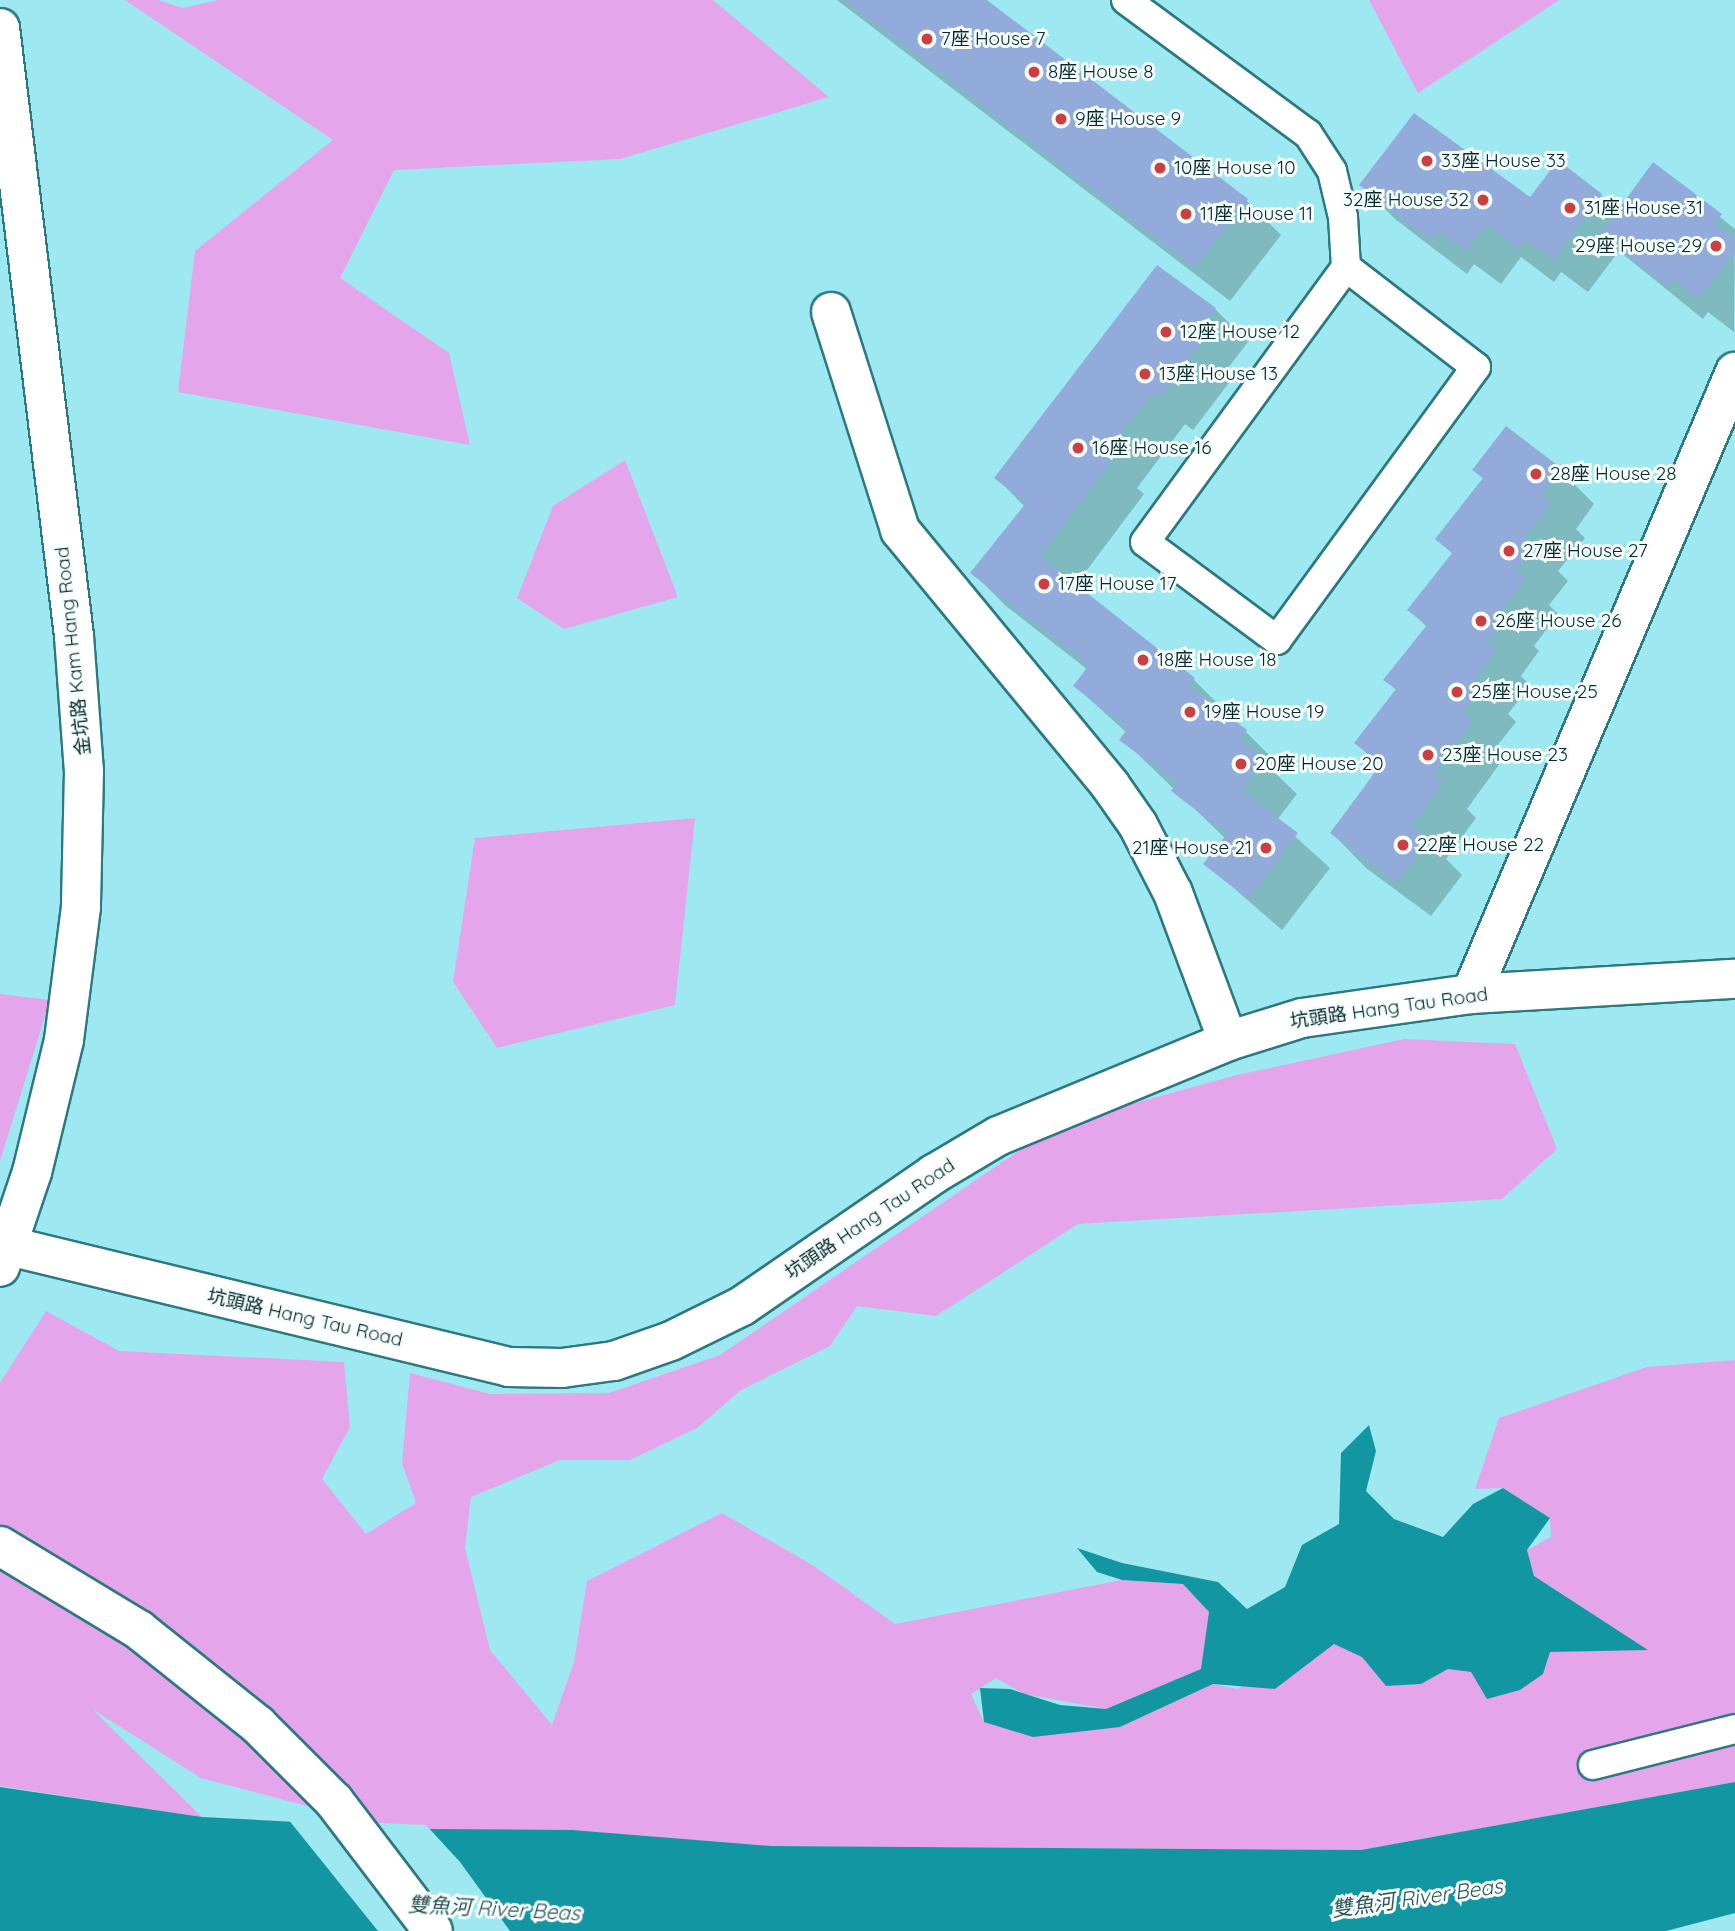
<!DOCTYPE html>
<meta charset="utf-8">
<style>
body{margin:0}
#map{position:relative;width:1735px;height:1931px;overflow:hidden;background:#9ee9f1;font-family:Quicksand,"Noto Sans SC",sans-serif}
div>[style]{position:absolute}
.green>*{inset:0;background:#e5a5ea}
.water>*{inset:0;background:#1296a1}
.pier>*{inset:0;background:#9ee9f1}
.shadow>*{inset:0;background:#0003}
.building>*{inset:0;background:#93abdb}
.roads{filter:drop-shadow(2px 0 #2c7981) drop-shadow(-2px 0 #2c7981) drop-shadow(0 2px #2c7981) drop-shadow(0 -2px #2c7981)}
.lane>*{height:28px;margin:-14px;padding:0 14px;transform-origin:14px;border-radius:14px;background:#fff}
.street>*{height:38px;margin:-19px;padding:0 19px;transform-origin:19px;border-radius:19px;background:#fff}
.secondary>*{height:38px;margin:-19px;padding:0 19px;transform-origin:19px;border-radius:19px;background:#fff}
.dots>*{width:19px;height:19px;translate:-50% -50%;box-sizing:border-box;border:4px solid #f6fdfd;border-radius:50%}
span{translate:-50% -50%;white-space:nowrap;text-align:center;line-height:1.15;-webkit-text-stroke:6px #f6fdfd;paint-order:stroke}
.poi-label{font-size:19px;color:#07282b}
.left{translate:0 -50%;text-align:left}
.right{translate:-100% -50%;text-align:right}
.street-label{font-size:19px;color:#07282b}
.water-label{font-size:21px;color:#335558;font-style:italic}
</style>
<div id="map">
<div class="green">
<div style="clip-path:polygon(125px 0,158px 0,183px 8px,218px 0,713px 0,829px 97px,620px 159px,394px 170px,340px 278px,449px 353px,470px 445px,178px 392px,195px 251px,333px 140px)"></div>
<div style="clip-path:polygon(1369px 0,1559px 0,1418px 93px)"></div>
<div style="clip-path:polygon(625px 460px,678px 597px,564px 629px,517px 598px,553px 506px)"></div>
<div style="clip-path:polygon(695px 818px,675px 1005px,497px 1048px,453px 982px,475px 838px)"></div>
<div style="clip-path:polygon(0 994px,50px 1000px,0 1161px)"></div>
<div style="clip-path:polygon(1404px 1039px,1515px 1044px,1557px 1149px,1502px 1199px,1078px 1224px,936px 1316px,857px 1306px,830px 1346px,741px 1390px,697px 1428px,630px 1460px,560px 1460px,471px 1497px,465px 1548px,490px 1650px,552px 1725px,574px 1662px,587px 1581px,722px 1513px,814px 1566px,895px 1624px,1122px 1580px,1183px 1584px,1209px 1612px,1217px 1631px,1202px 1669px,1106px 1709px,1024px 1694px,996px 1678px,971px 1694px,984px 1722px,1120px 1727px,1213px 1684px,1238px 1689px,1327px 1635px,1362px 1657px,1386px 1686px,1421px 1684px,1448px 1669px,1471px 1672px,1487px 1698px,1550px 1652px,1646px 1649px,1534px 1576px,1527px 1550px,1551px 1537px,1550px 1518px,1503px 1488px,1475px 1489px,1499px 1418px,1647px 1367px,1735px 1360px,1735px 1782px,1361px 1850px,771px 1846px,390px 1828px,201px 1778px,92px 1709px,202px 1817px,0 1786px,0 1383px,46px 1311px,119px 1351px,344px 1362px,350px 1427px,322px 1479px,366px 1534px,416px 1503px,402px 1463px,410px 1373px,490px 1394px,609px 1393px,720px 1355px,1058px 1124px,1237px 1075px)"></div>
</div>
<div class="water">
<div style="clip-path:polygon(1369px 1425px,1376px 1451px,1366px 1491px,1394px 1519px,1443px 1537px,1473px 1504px,1503px 1488px,1550px 1518px,1527px 1550px,1534px 1576px,1648px 1650px,1550px 1652px,1543px 1674px,1520px 1690px,1487px 1699px,1471px 1672px,1448px 1669px,1421px 1684px,1386px 1686px,1362px 1657px,1334px 1644px,1275px 1689px,1213px 1684px,1120px 1727px,1033px 1737px,984px 1722px,980px 1688px,1010px 1689px,1060px 1705px,1106px 1709px,1201px 1669px,1209px 1612px,1183px 1584px,1122px 1580px,1097px 1572px,1077px 1548px,1122px 1563px,1218px 1582px,1247px 1609px,1285px 1587px,1302px 1545px,1339px 1524px,1341px 1453px)"></div>
<div style="clip-path:polygon(1735px 1782px,1735px 1913px,1666px 1931px,0 1931px,0 1787px,202px 1817px,429px 1829px,572px 1830px,771px 1846px,1361px 1850px)"></div>
</div>
<div class="pier">
<div style="clip-path:polygon(288px 1819px,426px 1825px,460px 1862px,510px 1931px,378px 1931px)"></div>
</div>
<div class="shadow">
<div style="clip-path:polygon(837px 0,985px 0,1247px 201px,1281px 235px,1230px 301px)"></div>
<div style="clip-path:polygon(1654px 164px,1735px 229px,1734px 332px,1708px 312px,1703px 319px,1619px 251px,1588px 292px,1561px 272px,1554px 282px,1521px 257px,1501px 284px,1474px 264px,1467px 274px,1395px 219px,1361px 185px,1530px 199px,1601px 195px,1618px 212px)"></div>
<div style="clip-path:polygon(1158px 268px,1215px 309px,1248px 342px,1225px 372px,1232px 379px,1193px 430px,1185px 424px,1137px 488px,1144px 494px,1075px 586px,1194px 680px,1278px 764px,1273px 771px,1297px 794px,1277px 820px,1330px 868px,1282px 930px,1206px 864px,1226px 839px,1122px 739px,1127px 733px,1075px 686px,1088px 670px,1006px 606px,973px 573px,1025px 507px,997px 478px)"></div>
<div style="clip-path:polygon(1506px 428px,1560px 470px,1594px 504px,1576px 529px,1585px 538px,1558px 571px,1568px 581px,1549px 605px,1558px 614px,1534px 646px,1539px 651px,1521px 676px,1530px 685px,1508px 714px,1516px 722px,1497px 746px,1506px 755px,1467px 809px,1476px 818px,1446px 859px,1462px 875px,1431px 916px,1366px 868px,1332px 833px,1381px 767px,1356px 743px,1397px 691px,1386px 680px,1427px 627px,1409px 610px,1453px 554px,1438px 539px,1484px 480px,1475px 470px)"></div>
</div>
<div class="building">
<div style="clip-path:polygon(844px 0,987px 0,1248px 199px,1195px 268px)"></div>
<div style="clip-path:polygon(1414px 113px,1530px 197px,1558px 160px,1602px 194px,1553px 259px,1526px 239px,1519px 249px,1486px 224px,1466px 251px,1439px 231px,1431px 241px,1359px 185px)"></div>
<div style="clip-path:polygon(1653px 162px,1722px 214px,1714px 224px,1735px 240px,1735px 252px,1698px 299px,1673px 279px,1667px 286px,1600px 235px)"></div>
<div style="clip-path:polygon(1157px 265px,1216px 308px,1193px 339px,1200px 344px,1159px 398px,1152px 393px,1104px 455px,1112px 460px,1040px 556px,1195px 678px,1189px 686px,1247px 730px,1239px 740px,1265px 759px,1241px 790px,1298px 833px,1248px 899px,1203px 864px,1227px 834px,1171px 791px,1177px 783px,1119px 740px,1128px 728px,1073px 686px,1089px 665px,970px 573px,1026px 503px,994px 478px)"></div>
<div style="clip-path:polygon(1506px 426px,1561px 468px,1541px 495px,1552px 502px,1524px 537px,1535px 545px,1515px 571px,1525px 578px,1500px 611px,1506px 616px,1487px 642px,1497px 649px,1474px 680px,1483px 686px,1463px 712px,1473px 720px,1433px 775px,1443px 782px,1411px 826px,1429px 839px,1396px 883px,1330px 833px,1381px 764px,1354px 743px,1396px 689px,1383px 680px,1427px 625px,1407px 610px,1452px 553px,1435px 539px,1483px 478px,1472px 470px)"></div>
</div>
<div class="roads">
<div class="lane">
<div style="left:1126px;top:0;width:226px;rotate:36.4deg"></div>
<div style="left:1308px;top:134px;width:44px;rotate:57deg"></div>
<div style="left:1332px;top:171px;width:47px;rotate:76.6deg"></div>
<div style="left:1343px;top:217px;width:50px;rotate:86.6deg"></div>
<div style="left:1346px;top:267px;width:164px;rotate:37.6deg"></div>
<div style="left:1476px;top:367px;width:338px;rotate:126.1deg"></div>
<div style="left:1277px;top:640px;width:164px;rotate:-143.4deg"></div>
<div style="left:1145px;top:542px;width:341px;rotate:-53.8deg"></div>
<div style="left:1593px;top:1765px;width:146px;rotate:-14.2deg"></div>
</div>
<div class="street">
<div style="left:831px;top:312px;width:229px;rotate:72.4deg"></div>
<div style="left:900px;top:530px;width:330px;rotate:50.5deg"></div>
<div style="left:1110px;top:785px;width:49px;rotate:55deg"></div>
<div style="left:1138px;top:825px;width:76px;rotate:62.8deg"></div>
<div style="left:1173px;top:893px;width:158px;rotate:69.6deg"></div>
<div style="left:1471px;top:994px;width:676px;rotate:-67deg"></div>
<div style="left:9px;top:1246px;width:514px;rotate:13.6deg"></div>
<div style="left:509px;top:1367px;width:53px;rotate:1.1deg"></div>
<div style="left:562px;top:1368px;width:52px;rotate:-7.7deg"></div>
<div style="left:614px;top:1361px;width:60px;rotate:-19.3deg"></div>
<div style="left:671px;top:1341px;width:79px;rotate:-26.2deg"></div>
<div style="left:742px;top:1306px;width:233px;rotate:-34.5deg"></div>
<div style="left:934px;top:1174px;width:74px;rotate:-30.7deg"></div>
<div style="left:998px;top:1136px;width:249px;rotate:-22.4deg"></div>
<div style="left:1228px;top:1041px;width:77px;rotate:-17.3deg"></div>
<div style="left:1302px;top:1018px;width:171px;rotate:-8.1deg"></div>
<div style="left:1471px;top:994px;width:264px;rotate:-3.3deg"></div>
</div>
<div class="secondary">
<div style="left:0;top:28px;width:612px;rotate:83.06deg"></div>
<div style="left:74px;top:636px;width:135px;rotate:85.8deg"></div>
<div style="left:84px;top:771px;width:136px;rotate:91.3deg"></div>
<div style="left:81px;top:907px;width:134px;rotate:97.3deg"></div>
<div style="left:64px;top:1040px;width:136px;rotate:103.6deg"></div>
<div style="left:32px;top:1172px;width:100px;rotate:108.6deg"></div>
<div style="left:0;top:1546px;width:162px;rotate:31.1deg"></div>
<div style="left:139px;top:1630px;width:152px;rotate:38.6deg"></div>
<div style="left:258px;top:1725px;width:107px;rotate:45deg"></div>
<div style="left:334px;top:1801px;width:163px;rotate:52.7deg"></div>
</div>
</div>
<div class="dots">
<div style="left:927px;top:39px;background:#cd3e40"></div>
<div style="left:1034px;top:72px;background:#cd3e40"></div>
<div style="left:1061px;top:119px;background:#cd3e40"></div>
<div style="left:1427px;top:161px;background:#cd3e40"></div>
<div style="left:1160px;top:168px;background:#cd3e40"></div>
<div style="left:1483px;top:200px;background:#cd3e40"></div>
<div style="left:1570px;top:208px;background:#cd3e40"></div>
<div style="left:1186px;top:214px;background:#cd3e40"></div>
<div style="left:1716px;top:246px;background:#cd3e40"></div>
<div style="left:1166px;top:332px;background:#cd3e40"></div>
<div style="left:1145px;top:374px;background:#cd3e40"></div>
<div style="left:1078px;top:448px;background:#cd3e40"></div>
<div style="left:1536px;top:474px;background:#cd3e40"></div>
<div style="left:1509px;top:551px;background:#cd3e40"></div>
<div style="left:1044px;top:584px;background:#cd3e40"></div>
<div style="left:1481px;top:621px;background:#cd3e40"></div>
<div style="left:1143px;top:660px;background:#cd3e40"></div>
<div style="left:1457px;top:692px;background:#cd3e40"></div>
<div style="left:1190px;top:712px;background:#cd3e40"></div>
<div style="left:1428px;top:755px;background:#cd3e40"></div>
<div style="left:1241px;top:764px;background:#cd3e40"></div>
<div style="left:1403px;top:845px;background:#cd3e40"></div>
<div style="left:1266px;top:848px;background:#cd3e40"></div>
</div>
<div class="poi-label">
<span class="left" style="left:941px;top:39px">7座 House 7</span>
<span class="left" style="left:1048px;top:72px">8座 House 8</span>
<span class="left" style="left:1075px;top:119px">9座 House 9</span>
<span class="left" style="left:1441px;top:161px">33座 House 33</span>
<span class="left" style="left:1174px;top:168px">10座 House 10</span>
<span class="right" style="left:1469px;top:200px">32座 House 32</span>
<span class="left" style="left:1584px;top:208px">31座 House 31</span>
<span class="left" style="left:1200px;top:214px">11座 House 11</span>
<span class="right" style="left:1702px;top:246px">29座 House 29</span>
<span class="left" style="left:1180px;top:332px">12座 House 12</span>
<span class="left" style="left:1159px;top:374px">13座 House 13</span>
<span class="left" style="left:1092px;top:448px">16座 House 16</span>
<span class="left" style="left:1550px;top:474px">28座 House 28</span>
<span class="left" style="left:1523px;top:551px">27座 House 27</span>
<span class="left" style="left:1058px;top:584px">17座 House 17</span>
<span class="left" style="left:1495px;top:621px">26座 House 26</span>
<span class="left" style="left:1157px;top:660px">18座 House 18</span>
<span class="left" style="left:1471px;top:692px">25座 House 25</span>
<span class="left" style="left:1204px;top:712px">19座 House 19</span>
<span class="left" style="left:1442px;top:755px">23座 House 23</span>
<span class="left" style="left:1255px;top:764px">20座 House 20</span>
<span class="left" style="left:1417px;top:845px">22座 House 22</span>
<span class="right" style="left:1252px;top:848px">21座 House 21</span>
</div>
<div class="street-label">
<span style="left:73px;top:651px;rotate:-96deg">金坑路 Kam Hang Road</span>
<span style="left:1389px;top:1008px;rotate:-8deg">坑頭路 Hang Tau Road</span>
<span style="left:870px;top:1219px;rotate:-34deg">坑頭路 Hang Tau Road</span>
<span style="left:305px;top:1318px;rotate:13deg">坑頭路 Hang Tau Road</span>
</div>
<div class="water-label">
<span style="left:1417px;top:1897px;rotate:-8deg">雙魚河 River Beas</span>
<span style="left:494px;top:1908px;rotate:3deg">雙魚河 River Beas</span>
</div>
</div>
